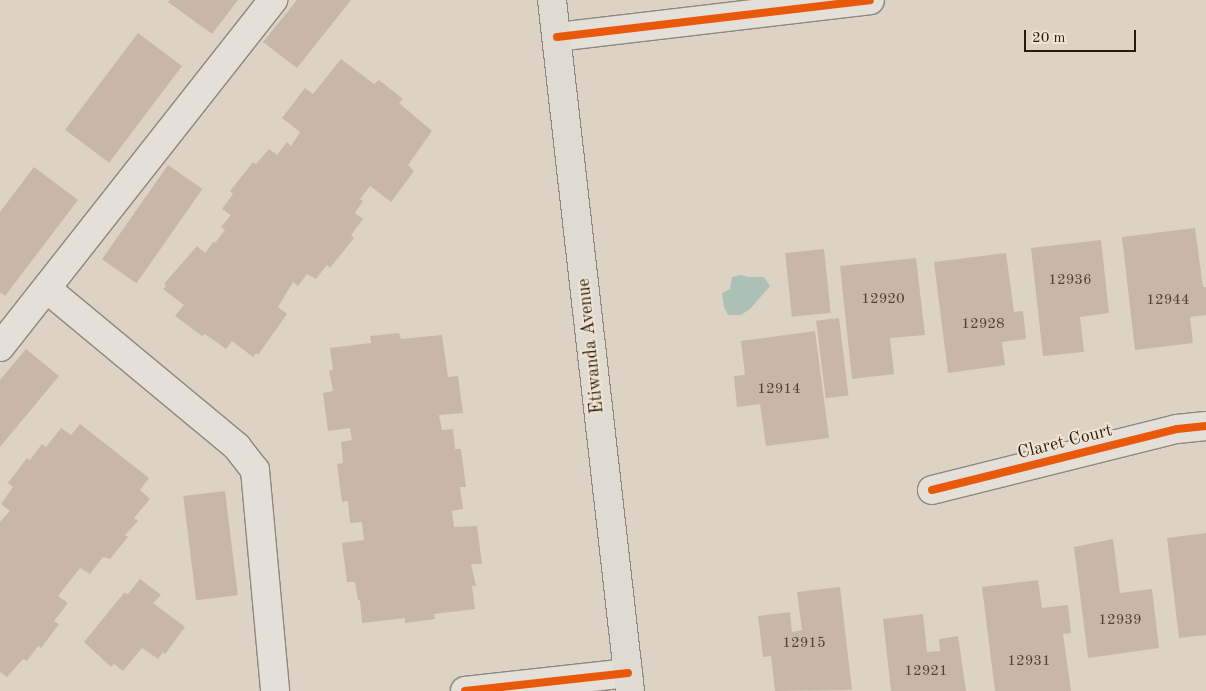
<!DOCTYPE html>
<style>
body{margin:0}
#map{position:relative;width:1206px;height:691px;overflow:hidden;background:#dcd3c4;font-family:"Old Standard TT",serif}
div>[style]{position:absolute}
.water>*{inset:0;background:#acc0b5}
.building>*{inset:0;background:#c8b6aa;transform-origin:0 0}
.roads{filter:drop-shadow(1px 0 #8f877e) drop-shadow(-1px 0 #8f877e) drop-shadow(0 1px #8f877e) drop-shadow(0 -1px #8f877e)}
.minor>*{height:28px;margin:-14px;padding:0 14px;transform-origin:14px;border-radius:14px;background:#e4dfd8}
.major>*{height:28px;margin:-14px;padding:0 14px;transform-origin:14px;border-radius:14px;background:#dfdad2}
.cycleway>*{height:8px;margin:-4px;padding:0 4px;transform-origin:4px;border-radius:4px;background:#e8590c}
span{translate:-50% -50%;white-space:nowrap;text-align:center;line-height:1.15;-webkit-text-stroke:4px #efe3d2;paint-order:stroke}
.number-label{font-size:15px;color:#534035}
.number-label span{-webkit-text-stroke-width:0}
.street-label{font-size:18px;color:#2c190e}
.scale{position:absolute;left:1024px;top:30px;width:112px;height:22px;box-sizing:border-box;border:2px solid #2c190e;border-top:0;padding-left:6px;font-size:15px;line-height:18px;white-space:nowrap;color:#2c190e;-webkit-text-stroke:4px #efe3d2;paint-order:stroke}
</style>
<div id="map">
<div class="water">
<div style="clip-path:polygon(741px 275px,748px 277px,764px 277px,770px 286px,750px 309px,741px 315px,728px 315px,724px 307px,722px 293px,730px 289px,732px 277px)"></div>
</div>
<div class="building">
<div style="clip-path:polygon(170px 0,238px 0,212px 34px,168px 2px)"></div>
<div style="clip-path:polygon(297px 0,351px 0,297px 68px,263px 42px)"></div>
<div style="left:138px;top:33px;width:55px;height:121px;rotate:37deg"></div>
<div style="clip-path:polygon(341px 59px,374px 84px,379px 80px,403px 99px,399px 103px,432px 131px,408px 165px,414px 171px,391px 202px,370px 186px,360px 199px,363px 201px,355px 213px,363px 219px,351px 235px,354px 238px,330px 268px,327px 265px,316px 279px,307px 274px,298px 286px,293px 282px,278px 307px,287px 314px,258px 355px,256px 353px,253px 357px,232px 341px,226px 349px,205px 334px,202px 336px,175px 316px,184px 305px,163px 289px,166px 286px,164px 284px,197px 246px,205px 253px,214px 241px,215px 243px,225px 230px,221px 227px,231px 215px,222px 209px,233px 194px,230px 191px,253px 162px,256px 164px,269px 149px,277px 155px,287px 142px,291px 146px,300px 132px,282px 118px,305px 88px,313px 94px)"></div>
<div style="left:168px;top:165px;width:42px;height:115px;rotate:35deg"></div>
<div style="clip-path:polygon(34px 167px,78px 200px,5px 296px,0 292px,0 212px)"></div>
<div style="clip-path:polygon(1195px 228px,1203px 287px,1206px 287px,1206px 315px,1190px 317px,1193px 343px,1135px 350px,1122px 237px)"></div>
<div style="clip-path:polygon(1101px 240px,1109px 313px,1080px 317px,1084px 352px,1043px 356px,1031px 248px)"></div>
<div style="left:824px;top:249px;width:64px;height:39px;rotate:84deg"></div>
<div style="clip-path:polygon(1006px 253px,1014px 312px,1023px 311px,1026px 339px,1002px 342px,1005px 365px,948px 373px,934px 262px)"></div>
<div style="clip-path:polygon(916px 258px,925px 335px,890px 338px,894px 374px,852px 379px,840px 266px)"></div>
<div style="left:839px;top:318px;width:78px;height:23px;rotate:83deg"></div>
<div style="clip-path:polygon(815px 331px,829px 438px,766px 446px,760px 404px,737px 407px,734px 376px,745px 375px,741px 341px)"></div>
<div style="clip-path:polygon(399px 333px,401px 339px,442px 335px,448px 377px,458px 376px,463px 413px,439px 415px,442px 430px,453px 429px,455px 449px,461px 449px,466px 487px,460px 487px,463px 509px,452px 511px,454px 527px,477px 526px,482px 564px,471px 564px,476px 586px,472px 586px,475px 609px,434px 614px,435px 619px,405px 623px,405px 618px,362px 623px,360px 600px,358px 600px,355px 582px,347px 582px,342px 543px,364px 540px,362px 522px,350px 523px,348px 501px,342px 502px,337px 464px,343px 463px,341px 442px,352px 440px,350px 428px,328px 431px,323px 393px,333px 391px,329px 370px,333px 370px,330px 348px,371px 343px,370px 336px)"></div>
<div style="clip-path:polygon(26px 349px,59px 376px,0 447px,0 380px)"></div>
<div style="clip-path:polygon(80px 424px,149px 478px,140px 490px,150px 499px,134px 518px,138px 521px,125px 535px,128px 537px,110px 559px,103px 557px,90px 574px,80px 568px,58px 596px,68px 603px,54px 621px,59px 624px,41px 648px,38px 646px,27px 661px,23px 659px,7px 677px,0 672px,0 522px,10px 511px,1px 504px,13px 487px,8px 483px,27px 458px,30px 460px,42px 444px,46px 447px,61px 428px,71px 435px)"></div>
<div style="left:225px;top:491px;width:105px;height:42px;rotate:83deg"></div>
<div style="clip-path:polygon(1206px 533px,1206px 635px,1179px 638px,1167px 538px)"></div>
<div style="clip-path:polygon(1113px 539px,1120px 593px,1152px 589px,1159px 648px,1088px 658px,1074px 547px)"></div>
<div style="clip-path:polygon(140px 579px,161px 595px,153px 603px,185px 627px,165px 654px,163px 652px,158px 659px,142px 648px,123px 671px,114px 664px,111px 667px,84px 642px,124px 593px,128px 594px)"></div>
<div style="clip-path:polygon(1038px 580px,1042px 608px,1068px 605px,1071px 633px,1063px 634px,1071px 691px,995px 691px,982px 587px)"></div>
<div style="clip-path:polygon(840px 587px,852px 690px,775px 691px,771px 656px,763px 657px,758px 616px,790px 612px,792px 632px,802px 630px,797px 592px)"></div>
<div style="clip-path:polygon(923px 614px,927px 652px,940px 651px,939px 639px,958px 636px,966px 691px,891px 691px,883px 619px)"></div>
</div>
<div class="roads">
<div class="minor">
<div style="left:557px;top:37px;width:315px;rotate:-6.7deg"></div>
<div style="left:47px;top:289px;width:247px;rotate:39.7deg"></div>
<div style="left:237px;top:447px;width:29px;rotate:52deg"></div>
<div style="left:255px;top:470px;width:222px;rotate:84.8deg"></div>
<div style="left:0;top:347px;width:442px;rotate:-51.8deg"></div>
<div style="left:932px;top:490px;width:252px;rotate:-14deg"></div>
<div style="left:1177px;top:429px;width:29px;rotate:-6deg"></div>
<div style="left:465px;top:691px;width:164px;rotate:-6.3deg"></div>
</div>
<div class="major">
<div style="left:552px;top:0;width:695px;rotate:83.56deg"></div>
</div>
</div>
<div class="cycleway">
<div style="left:557px;top:37px;width:315px;rotate:-6.7deg"></div>
<div style="left:932px;top:490px;width:252px;rotate:-14deg"></div>
<div style="left:1177px;top:429px;width:29px;rotate:-6deg"></div>
<div style="left:465px;top:691px;width:164px;rotate:-6.3deg"></div>
</div>
<div class="number-label">
<span style="left:1070px;top:281px">12936</span>
<span style="left:883px;top:300px">12920</span>
<span style="left:1168px;top:301px">12944</span>
<span style="left:983px;top:325px">12928</span>
<span style="left:779px;top:390px">12914</span>
<span style="left:1120px;top:621px">12939</span>
<span style="left:804px;top:644px">12915</span>
<span style="left:1029px;top:662px">12931</span>
<span style="left:926px;top:672px">12921</span>
</div>
<div class="street-label">
<span style="left:591px;top:346px;rotate:-96deg">Etiwanda Avenue</span>
<span style="left:1065px;top:442px;rotate:-14deg">Claret Court</span>
</div>
<div class="scale">20 m</div>
</div>
